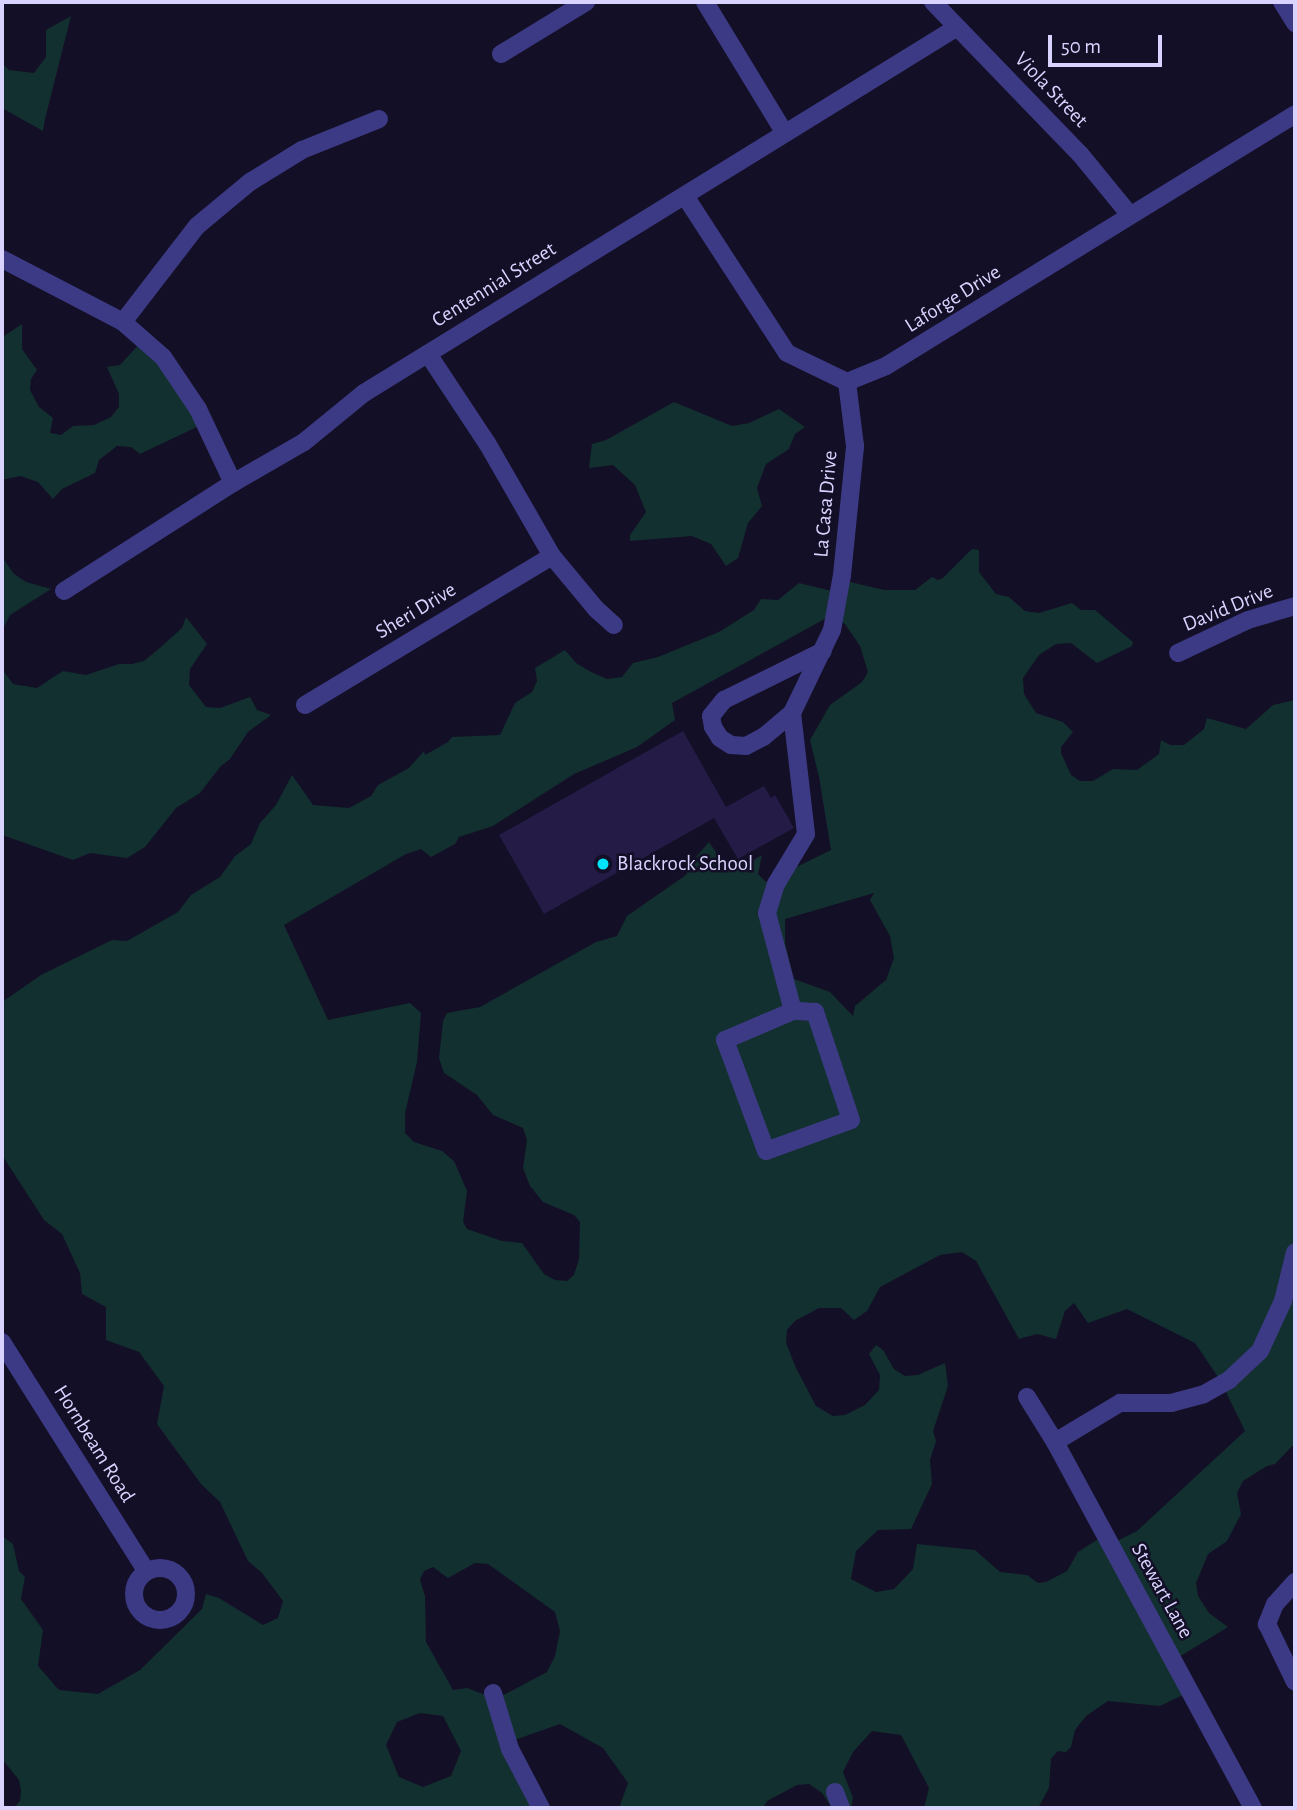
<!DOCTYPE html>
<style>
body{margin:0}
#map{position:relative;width:1297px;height:1810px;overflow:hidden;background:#130f26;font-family:"Alegreya Sans",sans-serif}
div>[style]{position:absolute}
.green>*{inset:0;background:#12302f}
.building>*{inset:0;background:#241b47}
.minor>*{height:18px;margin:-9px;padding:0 9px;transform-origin:9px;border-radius:9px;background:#3d3a85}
.minor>.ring{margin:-9px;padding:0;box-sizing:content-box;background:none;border:18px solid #3d3a85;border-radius:50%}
.dots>*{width:19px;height:19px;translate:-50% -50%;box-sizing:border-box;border:4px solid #130f26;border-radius:50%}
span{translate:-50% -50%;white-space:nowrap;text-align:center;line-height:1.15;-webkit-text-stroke:5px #130f26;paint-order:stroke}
.street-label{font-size:21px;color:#d9d4ff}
.poi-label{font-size:21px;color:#d9d4ff}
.left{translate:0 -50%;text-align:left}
.frame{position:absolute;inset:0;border:4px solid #d9d4ff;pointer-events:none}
.scale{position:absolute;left:1048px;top:35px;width:114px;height:32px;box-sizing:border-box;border:4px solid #d9d4ff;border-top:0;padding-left:9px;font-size:21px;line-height:24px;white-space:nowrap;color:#d9d4ff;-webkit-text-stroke:5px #130f26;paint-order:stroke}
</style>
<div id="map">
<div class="green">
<div style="clip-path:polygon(71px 16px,45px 119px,43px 131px,2px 108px,2px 63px,9px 70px,34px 73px,46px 57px,46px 30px)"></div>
<div style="clip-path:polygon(22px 324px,22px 349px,37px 370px,31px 379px,30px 390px,39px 407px,53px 418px,50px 433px,61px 435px,73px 426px,94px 425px,111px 417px,119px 407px,119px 394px,107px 367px,120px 365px,143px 340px,203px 424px,140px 454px,131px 447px,117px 446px,99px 460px,95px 473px,62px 489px,53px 499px,38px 482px,20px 476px,2px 480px,2px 342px,4px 336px)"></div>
<div style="clip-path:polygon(674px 402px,732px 426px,749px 423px,779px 409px,805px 427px,795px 434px,789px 449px,766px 464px,757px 488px,762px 506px,748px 523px,738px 558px,726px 566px,711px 544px,692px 536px,630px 541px,630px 535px,646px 512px,635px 485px,613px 465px,589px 468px,592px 444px,606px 440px)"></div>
<div style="clip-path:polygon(evenodd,972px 549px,979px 550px,979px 572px,996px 594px,1009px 597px,1025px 611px,1039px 613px,1072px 603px,1081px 610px,1095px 610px,1133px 642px,1132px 646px,1097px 663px,1071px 643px,1056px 644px,1039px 655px,1023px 678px,1024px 694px,1036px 713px,1063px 722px,1073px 732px,1061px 747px,1061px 753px,1071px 775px,1080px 781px,1093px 781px,1113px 769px,1137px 770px,1159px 754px,1161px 740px,1170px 745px,1184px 745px,1204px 729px,1207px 718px,1246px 729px,1273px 705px,1295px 700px,1295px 1443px,1275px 1464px,1267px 1466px,1243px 1481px,1237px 1493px,1241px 1514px,1227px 1541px,1208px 1554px,1196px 1583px,1198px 1596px,1209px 1613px,1228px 1627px,1174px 1660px,1189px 1692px,1160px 1706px,1108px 1701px,1086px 1716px,1075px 1730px,1071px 1747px,1066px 1752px,1058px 1751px,1051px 1759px,1049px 1788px,1038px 1808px,924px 1808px,929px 1788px,901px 1735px,872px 1731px,853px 1752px,843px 1772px,853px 1798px,851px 1808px,832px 1808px,822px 1793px,809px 1784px,797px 1785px,767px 1801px,763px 1808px,619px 1808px,628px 1783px,603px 1748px,560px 1724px,509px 1742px,540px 1808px,14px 1808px,20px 1801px,21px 1791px,19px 1780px,2px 1759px,2px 1536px,13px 1544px,19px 1571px,25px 1577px,21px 1599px,43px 1630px,38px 1666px,59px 1690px,98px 1694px,140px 1670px,202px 1609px,206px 1594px,219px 1598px,263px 1625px,278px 1618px,283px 1601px,262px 1573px,248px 1561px,220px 1502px,201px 1484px,157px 1424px,164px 1386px,139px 1352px,106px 1340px,106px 1307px,82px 1294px,80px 1273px,62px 1234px,44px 1220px,2px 1155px,2px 1002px,41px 975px,112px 940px,127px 941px,178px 912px,191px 895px,220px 877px,235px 856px,251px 844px,260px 823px,276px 805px,292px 775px,313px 805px,349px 808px,371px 796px,378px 785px,409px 768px,424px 751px,425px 755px,448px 742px,452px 737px,500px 735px,515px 703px,532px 692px,537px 681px,535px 668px,565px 650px,576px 663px,591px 672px,607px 679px,622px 677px,633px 663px,658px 657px,719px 632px,754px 610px,761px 599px,778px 600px,799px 583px,836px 592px,842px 580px,884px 590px,915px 590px,932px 577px,938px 580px,943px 578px,972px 549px,832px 615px,845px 624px,860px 646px,868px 672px,862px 682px,830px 705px,810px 740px,819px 777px,831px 850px,766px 882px,758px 874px,762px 855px,736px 871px,726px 867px,709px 842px,689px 865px,686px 875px,627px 916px,617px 936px,596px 942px,480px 1007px,447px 1013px,443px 1021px,439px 1058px,444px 1073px,477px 1095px,493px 1115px,523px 1128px,527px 1140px,523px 1168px,530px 1186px,543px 1202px,574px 1215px,580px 1222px,579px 1259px,574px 1275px,567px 1281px,555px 1280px,544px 1274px,522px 1243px,502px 1241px,467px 1229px,463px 1222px,467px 1191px,454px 1161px,442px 1151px,414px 1142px,405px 1133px,405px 1113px,417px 1062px,421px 1013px,410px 1003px,328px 1020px,284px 925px,406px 854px,421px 849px,431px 857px,455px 844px,459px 837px,493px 826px,574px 774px,637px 747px,675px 720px,672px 703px,832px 615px,972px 549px,874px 893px,870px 900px,890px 936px,894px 958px,886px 980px,855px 1006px,853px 1016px,830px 992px,794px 979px,785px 943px,785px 919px,874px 893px,972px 549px,962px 1252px,976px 1261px,1019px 1339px,1037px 1334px,1056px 1339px,1065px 1311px,1074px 1303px,1088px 1323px,1127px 1309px,1195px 1343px,1220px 1380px,1245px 1431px,1137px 1531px,1111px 1544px,1103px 1536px,1078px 1552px,1067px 1571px,1046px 1582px,1038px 1583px,1027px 1575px,1000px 1572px,975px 1550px,917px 1544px,913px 1569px,894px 1589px,876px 1592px,851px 1579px,856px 1551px,878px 1530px,911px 1529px,932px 1484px,930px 1460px,936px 1441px,933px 1431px,948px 1386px,945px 1363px,918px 1375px,905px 1376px,894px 1369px,883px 1350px,876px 1345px,869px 1354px,880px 1375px,879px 1390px,865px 1405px,845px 1415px,833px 1416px,816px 1406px,796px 1368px,786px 1343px,787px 1330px,795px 1321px,819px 1308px,841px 1308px,854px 1320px,867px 1311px,880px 1287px,940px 1255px,962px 1252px,972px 549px,475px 1563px,488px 1564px,555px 1612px,560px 1631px,555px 1656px,547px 1672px,496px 1699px,467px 1688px,453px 1690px,426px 1642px,425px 1596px,420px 1580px,424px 1571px,433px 1567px,448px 1578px,475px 1563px,972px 549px,420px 1713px,443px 1716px,461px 1751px,451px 1776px,423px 1787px,399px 1777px,386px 1745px,397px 1722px,420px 1713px)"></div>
<div style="clip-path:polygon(2px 557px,14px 574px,26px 582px,51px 589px,10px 615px,4px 627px,2px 647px)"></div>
<div style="clip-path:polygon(186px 617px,207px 644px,190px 669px,189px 685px,206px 707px,220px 708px,250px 697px,257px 710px,271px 715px,248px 732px,230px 759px,220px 767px,200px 793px,176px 808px,145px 847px,127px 858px,90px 853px,73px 860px,2px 835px,2px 669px,13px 684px,37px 688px,63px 671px,86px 675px,119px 664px,132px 664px,144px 661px,161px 647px,182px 628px)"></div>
</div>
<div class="building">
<div style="clip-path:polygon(683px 731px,726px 807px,764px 786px,771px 798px,775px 795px,794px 828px,738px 859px,714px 818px,544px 914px,499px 835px)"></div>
</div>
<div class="minor">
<div style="left:705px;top:2px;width:152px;rotate:58.7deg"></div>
<div style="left:933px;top:2px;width:211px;rotate:46deg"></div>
<div style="left:1080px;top:154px;width:79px;rotate:50.7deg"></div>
<div style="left:1282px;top:2px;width:25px;rotate:58deg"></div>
<div style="left:501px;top:54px;width:100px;rotate:-31.5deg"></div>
<div style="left:685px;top:196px;width:187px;rotate:57deg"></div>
<div style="left:787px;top:353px;width:67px;rotate:25.8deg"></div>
<div style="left:847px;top:382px;width:42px;rotate:-22.3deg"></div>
<div style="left:886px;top:366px;width:480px;rotate:-31.6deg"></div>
<div style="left:2px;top:259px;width:136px;rotate:27.5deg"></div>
<div style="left:123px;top:322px;width:53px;rotate:41.2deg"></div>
<div style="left:163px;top:357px;width:63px;rotate:56.1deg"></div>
<div style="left:198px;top:409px;width:82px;rotate:64.7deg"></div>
<div style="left:123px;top:322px;width:121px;rotate:-52.4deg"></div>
<div style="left:197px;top:226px;width:69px;rotate:-39.7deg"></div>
<div style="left:250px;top:182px;width:61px;rotate:-31.6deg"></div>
<div style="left:302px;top:150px;width:83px;rotate:-21.9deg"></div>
<div style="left:428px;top:354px;width:107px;rotate:56.5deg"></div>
<div style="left:487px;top:443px;width:130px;rotate:60.1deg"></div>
<div style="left:552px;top:556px;width:69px;rotate:50.3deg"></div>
<div style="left:596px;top:609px;width:24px;rotate:42deg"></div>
<div style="left:64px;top:591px;width:201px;rotate:-32.6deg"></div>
<div style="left:233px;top:483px;width:82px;rotate:-30deg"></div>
<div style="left:304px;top:442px;width:77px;rotate:-39.2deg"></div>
<div style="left:364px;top:393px;width:695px;rotate:-31.66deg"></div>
<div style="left:1178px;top:653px;width:77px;rotate:-25.2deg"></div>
<div style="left:1248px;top:620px;width:49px;rotate:-16.6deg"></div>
<div style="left:305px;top:705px;width:288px;rotate:-31.1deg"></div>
<div style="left:792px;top:713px;width:38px;rotate:140deg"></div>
<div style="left:763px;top:737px;width:19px;rotate:152deg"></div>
<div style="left:746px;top:746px;width:15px;rotate:-176deg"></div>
<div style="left:731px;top:745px;width:13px;rotate:-148deg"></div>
<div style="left:720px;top:738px;width:13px;rotate:-122deg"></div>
<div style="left:713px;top:727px;width:11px;rotate:-100deg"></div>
<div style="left:711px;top:716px;width:21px;rotate:-51deg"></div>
<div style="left:724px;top:700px;width:110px;rotate:-26.3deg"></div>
<div style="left:793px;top:1011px;width:74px;rotate:156.9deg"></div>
<div style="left:725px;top:1040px;width:118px;rotate:69.7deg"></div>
<div style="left:766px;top:1151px;width:90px;rotate:-20deg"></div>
<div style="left:851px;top:1120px;width:114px;rotate:-108.4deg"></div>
<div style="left:815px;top:1012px;width:22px;rotate:-177deg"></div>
<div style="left:793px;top:1011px;width:101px;rotate:-104.9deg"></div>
<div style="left:767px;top:913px;width:30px;rotate:-73deg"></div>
<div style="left:776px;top:884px;width:58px;rotate:-59deg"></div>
<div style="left:806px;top:834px;width:122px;rotate:-96.6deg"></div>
<div style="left:792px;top:713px;width:92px;rotate:-64.3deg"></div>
<div style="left:832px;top:630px;width:56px;rotate:-79.7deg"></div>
<div style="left:842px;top:575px;width:130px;rotate:-84.2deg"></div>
<div style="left:855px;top:446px;width:64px;rotate:-97.1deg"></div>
<div style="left:2px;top:1342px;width:271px;rotate:57.8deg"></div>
<div style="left:1027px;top:1397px;width:53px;rotate:58.1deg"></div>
<div style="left:1055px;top:1442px;width:416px;rotate:61.6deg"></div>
<div style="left:1055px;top:1442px;width:76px;rotate:-31deg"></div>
<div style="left:1120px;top:1403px;width:51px"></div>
<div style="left:1171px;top:1403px;width:34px;rotate:-15deg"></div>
<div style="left:1204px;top:1394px;width:29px;rotate:-29deg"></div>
<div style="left:1229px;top:1380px;width:42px;rotate:-43.1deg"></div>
<div style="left:1260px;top:1351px;width:55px;rotate:-65.3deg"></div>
<div style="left:1283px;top:1301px;width:50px;rotate:-76.2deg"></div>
<div class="ring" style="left:134px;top:1568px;width:34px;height:34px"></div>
<div style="left:1295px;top:1582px;width:30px;rotate:132deg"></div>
<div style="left:1275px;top:1604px;width:22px;rotate:112deg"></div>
<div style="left:1267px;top:1624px;width:64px;rotate:64.2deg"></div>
<div style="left:493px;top:1693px;width:59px;rotate:73.1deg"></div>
<div style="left:510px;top:1749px;width:67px;rotate:62.3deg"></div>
<div style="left:835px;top:1792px;width:17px;rotate:69deg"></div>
</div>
<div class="dots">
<div style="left:603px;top:864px;background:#00e5ff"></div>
</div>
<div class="street-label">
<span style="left:1051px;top:90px;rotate:46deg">Viola Street</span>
<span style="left:494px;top:285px;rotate:-32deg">Centennial Street</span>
<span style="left:953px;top:299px;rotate:-32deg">Laforge Drive</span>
<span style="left:826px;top:504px;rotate:-85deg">La Casa Drive</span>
<span style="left:1228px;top:608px;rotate:-22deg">David Drive</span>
<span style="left:416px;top:611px;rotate:-31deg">Sheri Drive</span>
<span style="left:94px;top:1444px;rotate:58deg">Hornbeam Road</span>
<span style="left:1162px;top:1591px;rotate:61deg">Stewart Lane</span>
</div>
<div class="poi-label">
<span class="left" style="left:617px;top:864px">Blackrock School</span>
</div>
<div class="frame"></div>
<div class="scale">50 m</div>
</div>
